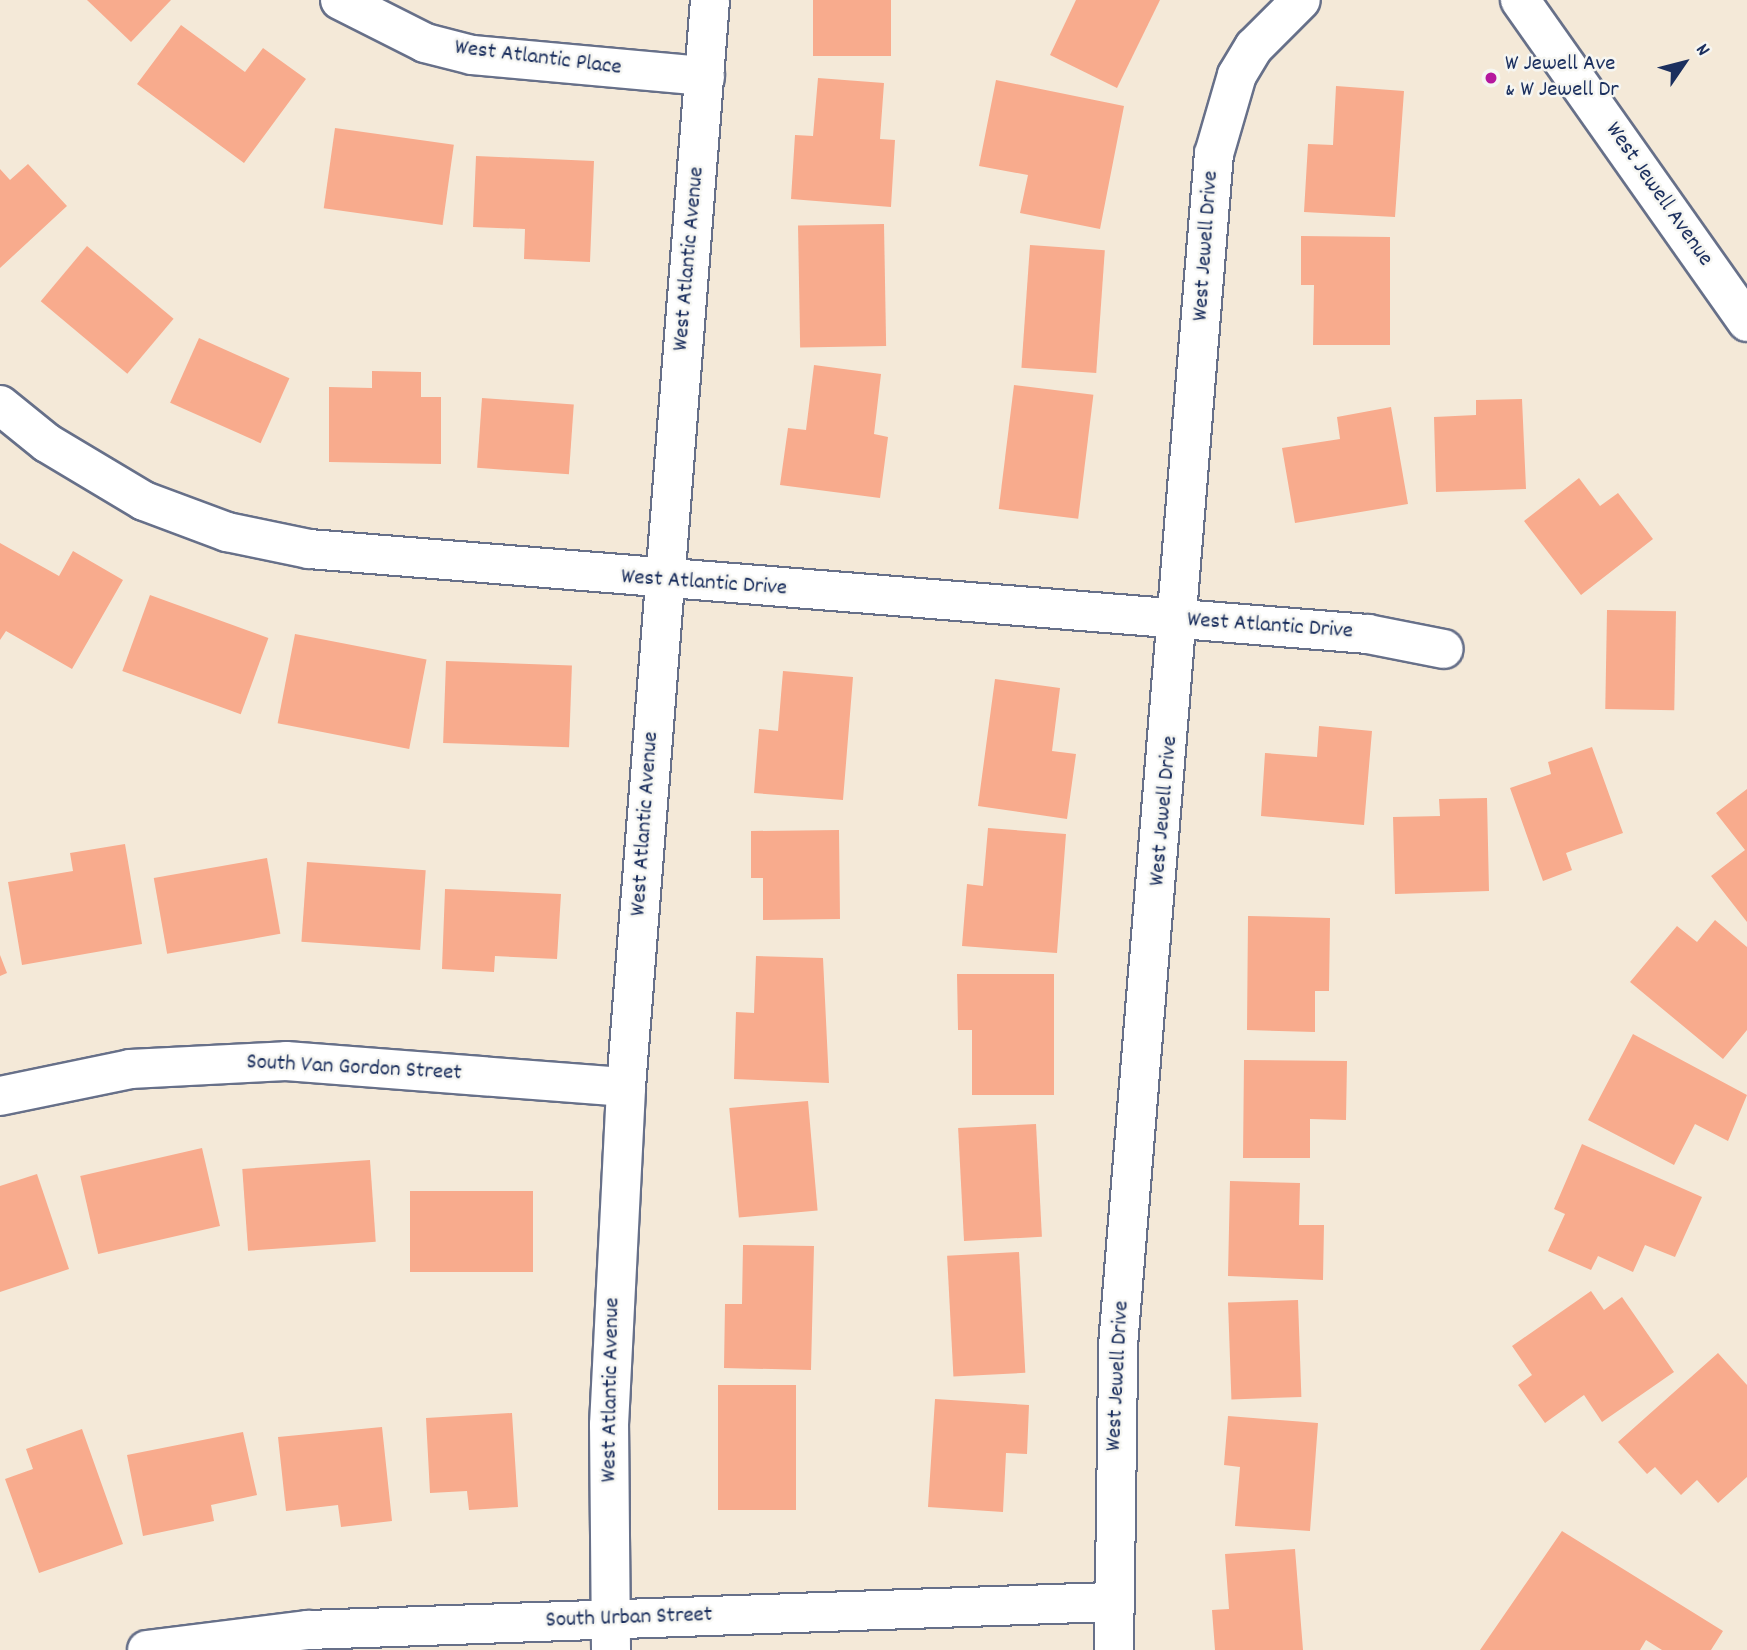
<!DOCTYPE html>
<style>
body{margin:0}
#map{position:relative;width:1747px;height:1650px;overflow:hidden;background:#f4e9d8;font-family:Dekko,sans-serif}
div>[style]{position:absolute}
.building>*{inset:0;background:#f8ab8d;transform-origin:0 0}
.roads{filter:drop-shadow(2px 0 #677089) drop-shadow(-2px 0 #677089) drop-shadow(0 2px #677089) drop-shadow(0 -2px #677089)}
.minor>*{height:38px;margin:-19px;padding:0 19px;transform-origin:19px;border-radius:19px;background:#fff}
.secondary>*{height:38px;margin:-19px;padding:0 19px;transform-origin:19px;border-radius:19px;background:#fff}
.dots>*{width:19px;height:19px;translate:-50% -50%;box-sizing:border-box;border:4px solid #f6f6f2;border-radius:50%}
span{translate:-50% -50%;white-space:nowrap;text-align:center;line-height:1.15;-webkit-text-stroke:5px #f6f6f2;paint-order:stroke}
.street-label{font-size:23px;color:#1b2f5e}
.poi-label{font-size:23px;color:#1b2f5e}
.left{translate:0 -50%;text-align:left}
.north{position:absolute;left:1649px;top:28px;width:70px;height:70px;-webkit-text-stroke:5px #f6f6f2;paint-order:stroke;rotate:55deg;font-size:19px;font-weight:700;line-height:28px;text-align:center;color:#1b2f5e}
.north::after{content:'';display:block;margin:auto;width:24px;height:32px;background:#1b2f5e;clip-path:polygon(50% 0,100% 100%,50% 72%,0 100%)}
</style>
<div id="map">
<div class="building">
<div style="clip-path:polygon(87px 0,171px 0,131px 42px)"></div>
<div style="left:813px;top:0;width:78px;height:56px"></div>
<div style="clip-path:polygon(1076px 0,1160px 0,1117px 88px,1050px 55px)"></div>
<div style="clip-path:polygon(181px 25px,245px 72px,263px 48px,306px 79px,244px 163px,137px 84px)"></div>
<div style="clip-path:polygon(818px 78px,884px 83px,880px 139px,895px 140px,891px 207px,791px 199px,795px 135px,813px 136px)"></div>
<div style="clip-path:polygon(996px 80px,1124px 106px,1100px 229px,1020px 213px,1028px 175px,979px 166px)"></div>
<div style="clip-path:polygon(1336px 86px,1404px 91px,1395px 217px,1304px 212px,1308px 144px,1333px 145px)"></div>
<div style="left:335px;top:128px;width:120px;height:81px;rotate:8deg"></div>
<div style="clip-path:polygon(476px 156px,594px 161px,590px 262px,524px 259px,525px 229px,473px 227px)"></div>
<div style="clip-path:polygon(28px 164px,67px 206px,0 268px,0 169px,10px 180px)"></div>
<div style="left:884px;top:224px;width:122px;height:86px;rotate:89deg"></div>
<div style="clip-path:polygon(1301px 236px,1390px 237px,1390px 345px,1313px 345px,1314px 285px,1301px 285px)"></div>
<div style="left:1030px;top:245px;width:75px;height:123px;rotate:4deg"></div>
<div style="left:87px;top:246px;width:113px;height:72px;rotate:40deg"></div>
<div style="left:199px;top:338px;width:99px;height:71px;rotate:24deg"></div>
<div style="clip-path:polygon(814px 365px,881px 374px,874px 434px,888px 437px,880px 498px,780px 485px,788px 428px,806px 430px)"></div>
<div style="clip-path:polygon(372px 371px,421px 372px,421px 397px,441px 397px,441px 464px,329px 462px,329px 387px,372px 388px)"></div>
<div style="left:1014px;top:385px;width:80px;height:125px;rotate:7deg"></div>
<div style="left:482px;top:398px;width:92px;height:70px;rotate:4deg"></div>
<div style="clip-path:polygon(1522px 399px,1526px 489px,1436px 492px,1434px 417px,1476px 415px,1476px 400px)"></div>
<div style="clip-path:polygon(1391px 407px,1408px 504px,1295px 523px,1282px 448px,1340px 439px,1337px 417px)"></div>
<div style="clip-path:polygon(1579px 478px,1600px 506px,1618px 493px,1653px 539px,1581px 595px,1524px 521px)"></div>
<div style="clip-path:polygon(0 543px,59px 576px,73px 551px,123px 580px,72px 669px,6px 631px,0 640px)"></div>
<div style="left:150px;top:595px;width:126px;height:81px;rotate:20deg"></div>
<div style="left:1607px;top:610px;width:69px;height:99px;rotate:1deg"></div>
<div style="left:295px;top:634px;width:134px;height:91px;rotate:11deg"></div>
<div style="left:446px;top:661px;width:126px;height:82px;rotate:2deg"></div>
<div style="clip-path:polygon(783px 671px,853px 677px,843px 800px,754px 793px,759px 729px,778px 731px)"></div>
<div style="clip-path:polygon(995px 679px,1060px 688px,1052px 751px,1076px 754px,1067px 819px,978px 806px)"></div>
<div style="clip-path:polygon(1319px 726px,1372px 731px,1364px 825px,1261px 816px,1265px 753px,1317px 757px)"></div>
<div style="clip-path:polygon(1592px 747px,1623px 833px,1566px 853px,1572px 870px,1543px 881px,1510px 788px,1551px 774px,1548px 762px)"></div>
<div style="clip-path:polygon(1747px 789px,1747px 922px,1711px 876px,1745px 850px,1716px 813px)"></div>
<div style="clip-path:polygon(1487px 798px,1489px 891px,1395px 894px,1393px 817px,1440px 816px,1439px 799px)"></div>
<div style="clip-path:polygon(988px 828px,1066px 834px,1057px 953px,962px 946px,967px 884px,983px 886px)"></div>
<div style="clip-path:polygon(839px 830px,840px 919px,763px 920px,763px 878px,751px 878px,751px 831px)"></div>
<div style="clip-path:polygon(125px 844px,142px 944px,22px 965px,8px 882px,73px 871px,70px 853px)"></div>
<div style="left:267px;top:858px;width:77px;height:115px;rotate:80deg"></div>
<div style="left:307px;top:862px;width:119px;height:80px;rotate:4deg"></div>
<div style="clip-path:polygon(445px 889px,561px 894px,557px 959px,495px 956px,494px 972px,442px 969px)"></div>
<div style="clip-path:polygon(1248px 916px,1330px 918px,1329px 991px,1315px 991px,1315px 1032px,1247px 1030px)"></div>
<div style="clip-path:polygon(1715px 920px,1747px 947px,1747px 1030px,1723px 1059px,1630px 982px,1677px 926px,1697px 942px)"></div>
<div style="clip-path:polygon(0 955px,7px 973px,0 976px)"></div>
<div style="clip-path:polygon(756px 956px,823px 958px,829px 1083px,734px 1079px,736px 1012px,754px 1013px)"></div>
<div style="clip-path:polygon(957px 974px,1054px 974px,1054px 1095px,972px 1095px,972px 1030px,958px 1030px)"></div>
<div style="clip-path:polygon(1633px 1034px,1747px 1095px,1728px 1141px,1695px 1124px,1674px 1165px,1588px 1120px)"></div>
<div style="clip-path:polygon(1244px 1060px,1347px 1061px,1346px 1120px,1310px 1119px,1310px 1158px,1243px 1158px)"></div>
<div style="left:808px;top:1101px;width:110px;height:79px;rotate:85deg"></div>
<div style="left:1036px;top:1124px;width:113px;height:78px;rotate:87deg"></div>
<div style="clip-path:polygon(1582px 1144px,1702px 1197px,1675px 1257px,1645px 1245px,1633px 1272px,1598px 1256px,1591px 1270px,1548px 1251px,1565px 1214px,1554px 1209px)"></div>
<div style="left:202px;top:1148px;width:80px;height:125px;rotate:77deg"></div>
<div style="left:370px;top:1160px;width:82px;height:128px;rotate:86deg"></div>
<div style="clip-path:polygon(37px 1174px,69px 1269px,0 1292px,0 1186px)"></div>
<div style="clip-path:polygon(1230px 1181px,1300px 1183px,1299px 1225px,1324px 1225px,1323px 1280px,1228px 1276px)"></div>
<div style="left:533px;top:1191px;width:81px;height:123px;rotate:90deg"></div>
<div style="clip-path:polygon(743px 1245px,814px 1246px,811px 1370px,724px 1368px,725px 1304px,742px 1304px)"></div>
<div style="left:1019px;top:1252px;width:121px;height:72px;rotate:87deg"></div>
<div style="clip-path:polygon(1591px 1291px,1604px 1310px,1622px 1297px,1674px 1372px,1602px 1422px,1584px 1395px,1545px 1423px,1518px 1385px,1532px 1375px,1512px 1346px)"></div>
<div style="left:1298px;top:1300px;width:97px;height:70px;rotate:88deg"></div>
<div style="clip-path:polygon(1718px 1353px,1747px 1385px,1747px 1477px,1718px 1503px,1697px 1480px,1681px 1495px,1655px 1467px,1647px 1474px,1618px 1442px)"></div>
<div style="left:718px;top:1385px;width:78px;height:125px"></div>
<div style="clip-path:polygon(935px 1399px,1029px 1405px,1027px 1454px,1006px 1453px,1003px 1512px,928px 1507px)"></div>
<div style="clip-path:polygon(512px 1413px,518px 1507px,469px 1510px,467px 1491px,430px 1493px,426px 1418px)"></div>
<div style="clip-path:polygon(1228px 1416px,1318px 1423px,1310px 1531px,1235px 1526px,1240px 1467px,1224px 1465px)"></div>
<div style="clip-path:polygon(382px 1427px,392px 1521px,341px 1527px,338px 1505px,286px 1511px,278px 1437px)"></div>
<div style="clip-path:polygon(82px 1429px,123px 1544px,39px 1573px,5px 1479px,33px 1469px,26px 1449px)"></div>
<div style="clip-path:polygon(243px 1432px,257px 1495px,211px 1505px,214px 1521px,143px 1536px,127px 1455px)"></div>
<div style="clip-path:polygon(1562px 1531px,1723px 1631px,1711px 1650px,1662px 1650px,1646px 1640px,1640px 1650px,1480px 1650px)"></div>
<div style="clip-path:polygon(1295px 1549px,1303px 1650px,1215px 1650px,1212px 1610px,1229px 1609px,1225px 1554px)"></div>
</div>
<div class="roads">
<div class="minor">
<div style="left:340px;top:0;width:95px;rotate:26.8deg"></div>
<div style="left:425px;top:43px;width:49px;rotate:14.3deg"></div>
<div style="left:472px;top:55px;width:234px;rotate:5.2deg"></div>
<div style="left:0;top:405px;width:60px;rotate:39deg"></div>
<div style="left:47px;top:443px;width:113px;rotate:30.9deg"></div>
<div style="left:144px;top:501px;width:89px;rotate:20.5deg"></div>
<div style="left:227px;top:532px;width:84px;rotate:11.7deg"></div>
<div style="left:309px;top:549px;width:1062px;rotate:4.59deg"></div>
<div style="left:1368px;top:634px;width:77px;rotate:11.2deg"></div>
<div style="left:0;top:1096px;width:133px;rotate:-11.7deg"></div>
<div style="left:130px;top:1069px;width:156px;rotate:-2.9deg"></div>
<div style="left:286px;top:1061px;width:341px;rotate:4.4deg"></div>
<div style="left:147px;top:1650px;width:162px;rotate:-7.1deg"></div>
<div style="left:308px;top:1630px;width:803px;rotate:-2deg"></div>
<div style="left:611px;top:1650px;width:225px;rotate:-90.5deg"></div>
<div style="left:609px;top:1425px;width:338px;rotate:-87.1deg"></div>
<div style="left:626px;top:1087px;width:1090px;rotate:-85.58deg"></div>
<div style="left:1114px;top:1650px;width:304px;rotate:-89.2deg"></div>
<div style="left:1118px;top:1346px;width:1196px;rotate:-85.4deg"></div>
<div style="left:1214px;top:154px;width:82px;rotate:-73.8deg"></div>
<div style="left:1237px;top:75px;width:33px;rotate:-59deg"></div>
<div style="left:1254px;top:47px;width:66px;rotate:-45deg"></div>
</div>
<div class="secondary">
<div style="left:1520px;top:0;width:394px;rotate:54.8deg"></div>
</div>
</div>
<div class="dots">
<div style="left:1491px;top:78px;background:#b5179e"></div>
</div>
<div class="street-label">
<span style="left:538px;top:59px;rotate:7deg">West Atlantic Place</span>
<span style="left:1658px;top:195px;rotate:55deg">West Jewell Avenue</span>
<span style="left:1207px;top:246px;rotate:-86deg">West Jewell Drive</span>
<span style="left:690px;top:259px;rotate:-85deg">West Atlantic Avenue</span>
<span style="left:704px;top:584px;rotate:4deg">West Atlantic Drive</span>
<span style="left:1270px;top:627px;rotate:4deg">West Atlantic Drive</span>
<span style="left:1165px;top:811px;rotate:-85deg">West Jewell Drive</span>
<span style="left:646px;top:824px;rotate:-86deg">West Atlantic Avenue</span>
<span style="left:354px;top:1069px;rotate:3deg">South Van Gordon Street</span>
<span style="left:1119px;top:1376px;rotate:-87deg">West Jewell Drive</span>
<span style="left:612px;top:1390px;rotate:-89deg">West Atlantic Avenue</span>
<span style="left:629px;top:1619px;rotate:-2deg">South Urban Street</span>
</div>
<div class="poi-label">
<span class="left" style="left:1505px;top:78px">W Jewell Ave<br>&amp; W Jewell Dr</span>
</div>
<div class="north">N</div>
</div>
